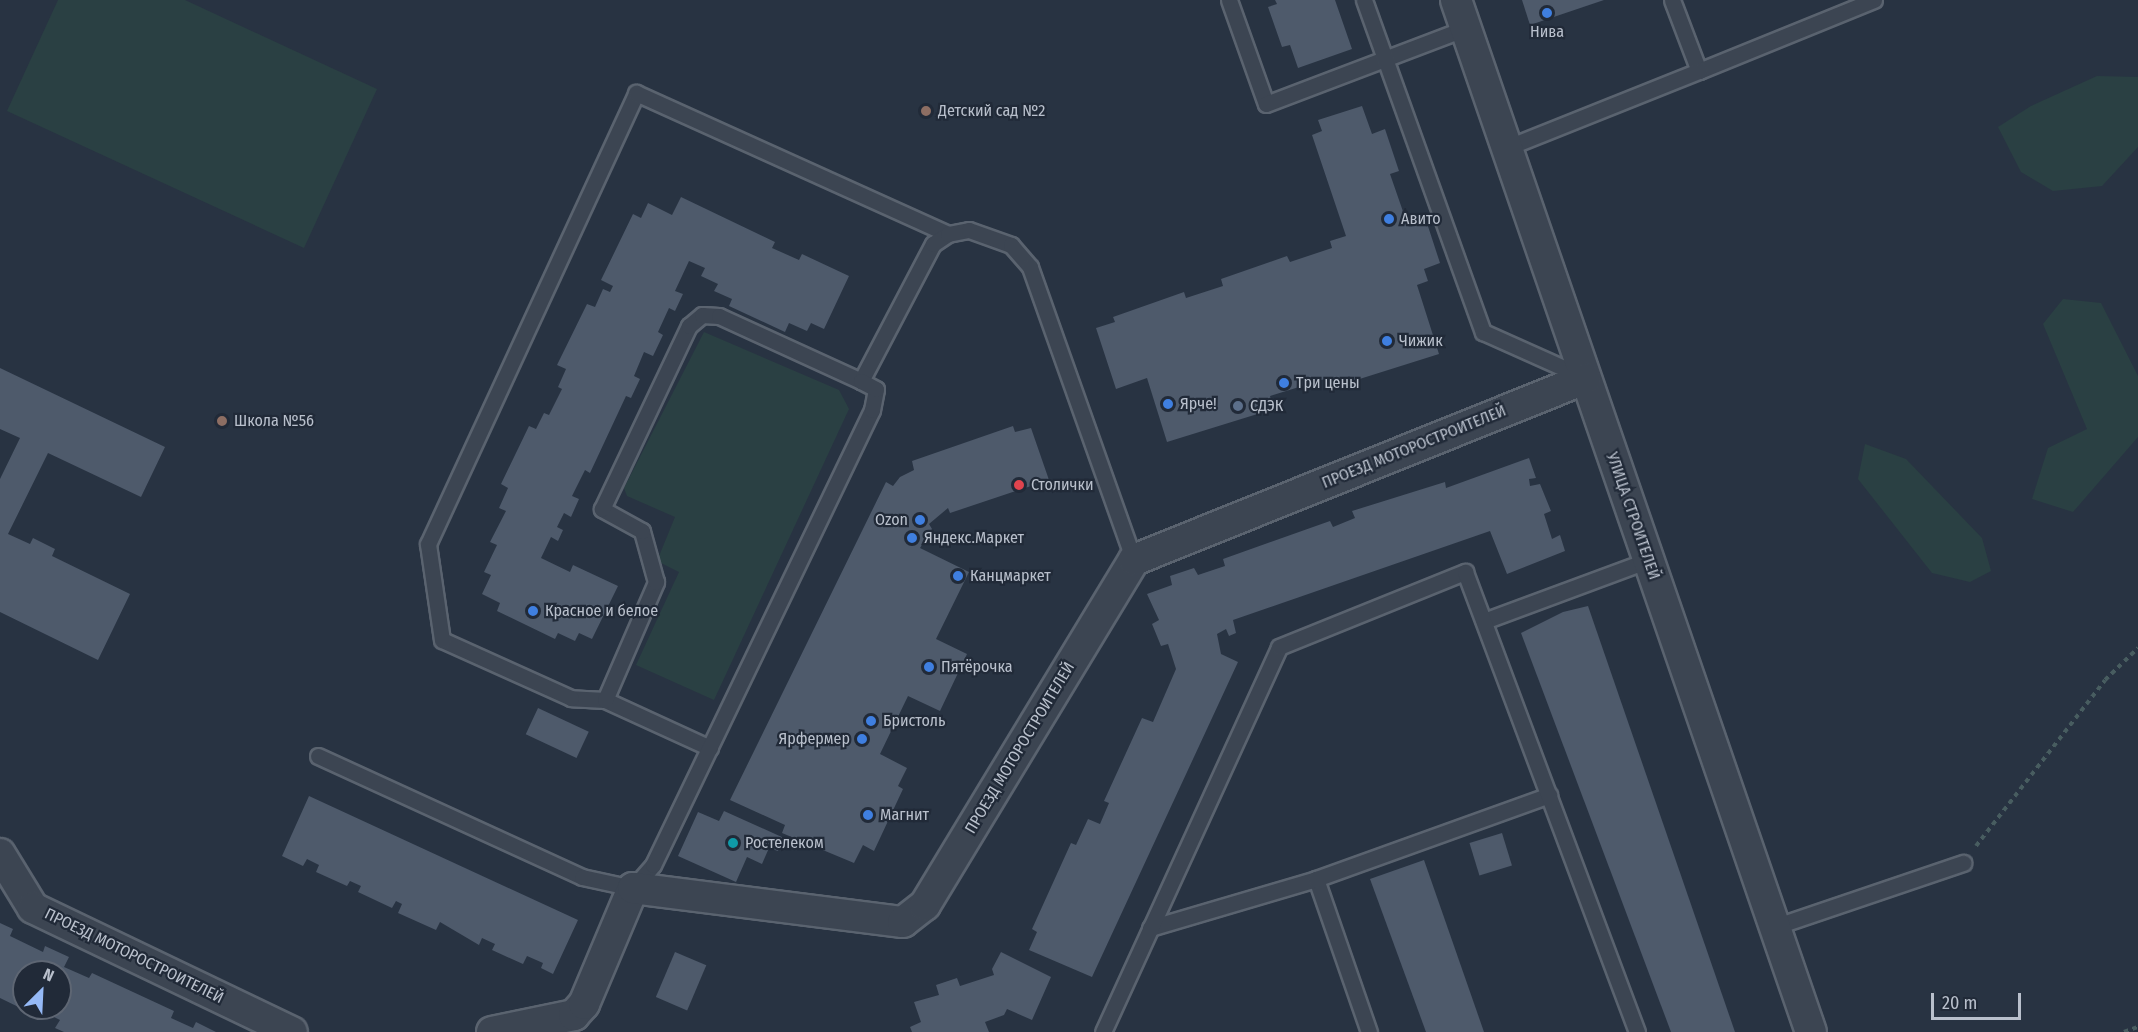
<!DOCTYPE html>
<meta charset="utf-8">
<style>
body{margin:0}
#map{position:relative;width:2138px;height:1032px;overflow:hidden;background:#283342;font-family:"Fira Sans Condensed",sans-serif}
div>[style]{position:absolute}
.green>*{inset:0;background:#2a4043}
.building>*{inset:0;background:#4e5a6b;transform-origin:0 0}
.path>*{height:4px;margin-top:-2px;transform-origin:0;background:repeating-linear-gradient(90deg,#485d60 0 4.5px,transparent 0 9px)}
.roads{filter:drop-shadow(2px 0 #5a636f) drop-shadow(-2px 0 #5a636f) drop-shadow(0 2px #5a636f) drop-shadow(0 -2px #5a636f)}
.lane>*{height:15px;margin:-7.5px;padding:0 7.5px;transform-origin:7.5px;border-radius:7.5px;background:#3c4552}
.street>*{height:30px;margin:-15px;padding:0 15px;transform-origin:15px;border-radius:15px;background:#3c4552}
.dots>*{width:16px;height:16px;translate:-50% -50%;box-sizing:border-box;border:3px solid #212a38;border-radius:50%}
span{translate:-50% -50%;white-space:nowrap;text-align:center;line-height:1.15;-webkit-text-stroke:4.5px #212a38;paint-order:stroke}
.poi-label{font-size:16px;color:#b9c0cc}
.left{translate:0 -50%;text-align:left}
.right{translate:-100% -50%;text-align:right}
.street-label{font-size:16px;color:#b9c0cc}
.north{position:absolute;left:12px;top:960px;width:60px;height:60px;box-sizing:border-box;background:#212a38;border:2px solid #5e6673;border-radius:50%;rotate:24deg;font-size:16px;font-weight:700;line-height:24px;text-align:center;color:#b9c0cc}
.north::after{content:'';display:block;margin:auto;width:21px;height:27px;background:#95b9f6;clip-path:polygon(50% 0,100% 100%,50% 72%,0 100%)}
.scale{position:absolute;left:1931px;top:993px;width:90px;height:27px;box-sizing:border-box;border:3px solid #b9c0cc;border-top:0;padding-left:8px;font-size:18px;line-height:21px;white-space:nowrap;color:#b9c0cc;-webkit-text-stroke:4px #212a38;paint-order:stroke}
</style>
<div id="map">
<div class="green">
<div style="clip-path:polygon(58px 0,185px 0,377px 89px,304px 248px,7px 111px)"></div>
<div style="clip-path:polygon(2097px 76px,2138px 77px,2138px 147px,2102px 186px,2053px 191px,2021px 172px,1998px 127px,2031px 106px)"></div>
<div style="clip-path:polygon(2063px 299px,2101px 303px,2138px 376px,2138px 437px,2073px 512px,2032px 499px,2048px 448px,2087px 429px,2043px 324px)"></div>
<div style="clip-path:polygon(704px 332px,839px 390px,849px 409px,714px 700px,636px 665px,679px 572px,657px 561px,675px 517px,627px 496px,624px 488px)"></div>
<div style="clip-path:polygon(1865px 444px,1906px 459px,1982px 538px,1991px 571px,1970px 582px,1932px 573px,1858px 479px)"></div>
</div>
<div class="building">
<div style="clip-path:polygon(1275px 0,1335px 0,1352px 49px,1298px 68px,1290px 45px,1282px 47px,1268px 7px,1277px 4px)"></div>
<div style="clip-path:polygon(1522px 0,1604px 0,1530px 25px)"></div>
<div style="clip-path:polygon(1362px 106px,1372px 134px,1385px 129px,1399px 171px,1390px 174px,1407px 223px,1425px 217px,1440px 263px,1424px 269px,1428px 281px,1417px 285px,1439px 354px,1331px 388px,1328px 378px,1270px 396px,1274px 409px,1167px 442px,1147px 378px,1116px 389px,1096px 328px,1115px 322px,1113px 317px,1184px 292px,1186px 298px,1223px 286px,1221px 279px,1287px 256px,1290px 262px,1332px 248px,1330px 241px,1346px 236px,1312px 135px,1322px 131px,1318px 120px)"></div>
<div style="clip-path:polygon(681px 197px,775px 242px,772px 248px,799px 260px,802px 254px,849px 276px,824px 329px,811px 323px,807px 331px,789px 323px,785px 332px,729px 306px,732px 299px,714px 291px,718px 284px,701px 276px,705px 268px,689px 261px,675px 291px,683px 294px,675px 311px,669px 308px,658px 332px,663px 335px,653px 356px,644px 352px,634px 376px,640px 379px,631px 398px,626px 396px,590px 473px,585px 470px,572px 496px,579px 499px,571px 517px,564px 513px,557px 527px,563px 530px,558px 541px,551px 537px,541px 558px,570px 572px,573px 565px,618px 586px,592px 639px,579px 633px,575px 641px,558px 633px,555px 639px,497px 611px,500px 603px,482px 594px,491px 575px,484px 572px,497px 545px,490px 542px,506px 511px,499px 508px,508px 488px,501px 484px,529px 426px,536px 429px,544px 413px,549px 415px,562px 389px,558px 387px,566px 369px,557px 365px,587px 304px,595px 307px,603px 289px,610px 292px,613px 286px,601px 280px,633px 214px,641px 218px,648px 203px,672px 215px)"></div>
<div style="clip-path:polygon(0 368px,165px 447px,141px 497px,48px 453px,8px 534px,30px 544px,33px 538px,55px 549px,52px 556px,130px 594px,98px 660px,0 612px,0 479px,20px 438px,0 429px)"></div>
<div style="clip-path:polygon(1013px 426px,1015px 432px,1031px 428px,1049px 480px,950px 513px,948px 508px,929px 524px,932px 529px,920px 548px,969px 572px,936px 639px,967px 654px,940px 711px,908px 696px,880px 754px,907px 768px,898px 786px,903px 789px,874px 851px,863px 845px,854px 863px,782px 833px,785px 825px,730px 800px,886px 482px,893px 486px,900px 477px,914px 470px,912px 461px)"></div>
<div style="clip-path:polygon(1529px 458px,1536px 478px,1529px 479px,1530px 486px,1540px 484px,1551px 511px,1544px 514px,1552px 539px,1560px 535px,1565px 551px,1507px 574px,1490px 531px,1233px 620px,1236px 633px,1229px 636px,1226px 629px,1217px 634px,1221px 654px,1238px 662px,1092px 977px,1029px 950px,1037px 932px,1032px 929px,1071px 843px,1076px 845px,1088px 819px,1100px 824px,1109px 803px,1104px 801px,1142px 718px,1153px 722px,1176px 669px,1168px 644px,1161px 646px,1152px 624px,1159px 620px,1147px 594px,1172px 585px,1170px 576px,1194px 568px,1198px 575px,1225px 566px,1223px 559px,1330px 521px,1333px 527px,1355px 518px,1352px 511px,1445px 482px,1446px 488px)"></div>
<div style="clip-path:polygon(1588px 606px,1735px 1032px,1671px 1032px,1521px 633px,1563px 612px)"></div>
<div style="left:538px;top:708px;width:56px;height:29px;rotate:25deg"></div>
<div style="clip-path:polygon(309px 796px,578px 920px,553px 974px,541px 968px,543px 963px,527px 956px,523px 964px,492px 950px,495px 944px,482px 938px,479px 945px,440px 922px,436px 930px,398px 913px,402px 904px,396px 901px,392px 908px,358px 892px,361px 886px,350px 881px,347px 886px,316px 872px,319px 865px,307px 859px,303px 866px,282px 856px)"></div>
<div style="clip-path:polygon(724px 811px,784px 838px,778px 851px,769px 848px,762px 864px,747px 857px,736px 882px,678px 856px,698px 812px,719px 821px)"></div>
<div style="left:1502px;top:833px;width:34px;height:34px;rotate:73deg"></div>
<div style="clip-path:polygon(1424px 860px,1484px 1032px,1426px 1032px,1370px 879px)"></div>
<div style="clip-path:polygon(evenodd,0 923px,13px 929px,10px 936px,43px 952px,45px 946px,69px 957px,64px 967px,89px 978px,92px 973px,174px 1011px,171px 1018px,193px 1028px,196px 1022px,216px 1032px,64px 1032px,55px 1028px,60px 1020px,40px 1010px,37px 1016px,0 998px,0 923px,24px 972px,60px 972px,60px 1008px,24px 1008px,24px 972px)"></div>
<div style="left:675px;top:952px;width:34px;height:49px;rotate:23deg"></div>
<div style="clip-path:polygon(1001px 952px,1051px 977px,1032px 1020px,1007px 1009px,1004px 1015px,985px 1022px,989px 1032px,912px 1032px,910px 1027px,921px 1022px,914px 1002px,939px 995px,936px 985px,957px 978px,960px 986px,994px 975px,992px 969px)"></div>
</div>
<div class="path">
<div style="left:1976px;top:846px;width:210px;rotate:-52.1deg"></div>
<div style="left:2105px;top:680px;width:46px;rotate:-44.1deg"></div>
<div style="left:2124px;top:1032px;width:15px;rotate:-20deg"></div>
</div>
<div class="roads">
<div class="lane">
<div style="left:1229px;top:0;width:110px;rotate:70.4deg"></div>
<div style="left:1266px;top:104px;width:214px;rotate:-20.8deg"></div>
<div style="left:1364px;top:0;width:353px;rotate:70.3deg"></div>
<div style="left:1483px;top:332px;width:113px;rotate:24.1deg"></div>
<div style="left:1672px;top:0;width:76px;rotate:69.2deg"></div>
<div style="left:1699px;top:71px;width:189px;rotate:-22.1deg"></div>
<div style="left:1506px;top:148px;width:208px;rotate:-21.8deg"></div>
<div style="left:1484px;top:621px;width:176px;rotate:-20.3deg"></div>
<div style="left:605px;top:700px;width:34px;rotate:-177deg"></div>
<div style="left:571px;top:698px;width:141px;rotate:-155.8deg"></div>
<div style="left:442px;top:640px;width:97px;rotate:-98.3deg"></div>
<div style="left:428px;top:544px;width:497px;rotate:-65.2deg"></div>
<div style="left:636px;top:93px;width:342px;rotate:24.3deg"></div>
<div style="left:710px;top:748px;width:115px;rotate:-155.4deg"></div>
<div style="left:605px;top:700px;width:129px;rotate:-66.6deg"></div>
<div style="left:656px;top:582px;width:53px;rotate:-105.4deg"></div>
<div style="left:642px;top:531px;width:46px;rotate:-151.2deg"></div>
<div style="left:602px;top:509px;width:203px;rotate:-64.6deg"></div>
<div style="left:689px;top:326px;width:17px;rotate:-40deg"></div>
<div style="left:702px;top:315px;width:17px;rotate:3deg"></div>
<div style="left:719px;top:316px;width:156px;rotate:24.6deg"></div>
<div style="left:861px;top:381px;width:155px;rotate:-62.3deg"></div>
<div style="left:933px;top:244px;width:18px;rotate:-34deg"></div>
<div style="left:948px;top:234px;width:21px;rotate:-11deg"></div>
<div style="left:969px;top:230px;width:45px;rotate:19.7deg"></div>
<div style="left:1011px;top:245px;width:29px;rotate:49deg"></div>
<div style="left:1030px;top:267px;width:311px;rotate:70.5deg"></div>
<div style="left:318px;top:756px;width:290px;rotate:24.6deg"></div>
<div style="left:582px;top:877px;width:52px;rotate:12.2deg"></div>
<div style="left:633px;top:888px;width:30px;rotate:-49deg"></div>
<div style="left:653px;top:865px;width:505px;rotate:-64.3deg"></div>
<div style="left:872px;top:410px;width:21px;rotate:-79deg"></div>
<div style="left:876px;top:389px;width:17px;rotate:-152deg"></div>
<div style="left:1316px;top:879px;width:162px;rotate:70.9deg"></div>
<div style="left:1774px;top:927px;width:200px;rotate:-18.7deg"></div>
<div style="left:1150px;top:928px;width:173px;rotate:-16.4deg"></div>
<div style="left:1316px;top:879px;width:248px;rotate:-19.8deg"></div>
<div style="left:1103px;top:1032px;width:423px;rotate:-65.4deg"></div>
<div style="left:1279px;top:647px;width:201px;rotate:-22deg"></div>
<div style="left:1465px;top:572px;width:491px;rotate:69.5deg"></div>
</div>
<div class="street">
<div style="left:1456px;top:0;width:1091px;rotate:71.02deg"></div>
<div style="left:0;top:854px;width:63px;rotate:58.6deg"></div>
<div style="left:33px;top:908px;width:287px;rotate:25.6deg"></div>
<div style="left:492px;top:1032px;width:84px;rotate:-11.7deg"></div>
<div style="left:574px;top:1015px;width:15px;rotate:-48deg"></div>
<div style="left:584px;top:1004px;width:126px;rotate:-67.1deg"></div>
<div style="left:633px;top:888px;width:272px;rotate:7.2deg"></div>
<div style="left:903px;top:922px;width:28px;rotate:-38deg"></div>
<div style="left:925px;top:905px;width:403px;rotate:-58.8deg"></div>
<div style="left:1134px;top:560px;width:487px;rotate:-21.9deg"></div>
</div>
</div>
<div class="dots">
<div style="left:1547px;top:13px;background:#3f7fe0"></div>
<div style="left:926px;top:111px;background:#8d6e63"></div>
<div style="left:1389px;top:219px;background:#3f7fe0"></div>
<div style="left:1387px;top:341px;background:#3f7fe0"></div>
<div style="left:1284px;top:383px;background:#3f7fe0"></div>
<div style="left:1168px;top:404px;background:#3f7fe0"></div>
<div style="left:1238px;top:406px;background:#5c6f8a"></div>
<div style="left:222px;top:421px;background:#8d6e63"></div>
<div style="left:1019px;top:485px;background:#e0444e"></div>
<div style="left:920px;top:520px;background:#3f7fe0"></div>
<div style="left:912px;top:538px;background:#3f7fe0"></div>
<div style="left:958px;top:576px;background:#3f7fe0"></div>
<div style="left:533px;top:611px;background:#3f7fe0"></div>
<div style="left:929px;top:667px;background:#3f7fe0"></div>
<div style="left:871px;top:721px;background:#3f7fe0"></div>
<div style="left:862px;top:739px;background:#3f7fe0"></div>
<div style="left:868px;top:815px;background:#3f7fe0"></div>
<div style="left:733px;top:843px;background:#0f9aa8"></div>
</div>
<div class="poi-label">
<span style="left:1547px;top:32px">Нива</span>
<span class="left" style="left:938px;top:111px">Детский сад №2</span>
<span class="left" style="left:1401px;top:219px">Авито</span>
<span class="left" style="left:1399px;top:341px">Чижик</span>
<span class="left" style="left:1296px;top:383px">Три цены</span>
<span class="left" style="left:1180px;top:404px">Ярче!</span>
<span class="left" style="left:1250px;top:406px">СДЭК</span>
<span class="left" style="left:234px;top:421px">Школа №56</span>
<span class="left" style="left:1031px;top:485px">Столички</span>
<span class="right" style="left:908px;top:520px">Ozon</span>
<span class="left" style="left:924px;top:538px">Яндекс.Маркет</span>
<span class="left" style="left:970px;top:576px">Канцмаркет</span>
<span class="left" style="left:545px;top:611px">Красное и белое</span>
<span class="left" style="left:941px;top:667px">Пятёрочка</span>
<span class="left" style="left:883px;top:721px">Бристоль</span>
<span class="right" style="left:850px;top:739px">Ярфермер</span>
<span class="left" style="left:880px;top:815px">Магнит</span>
<span class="left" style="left:745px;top:843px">Ростелеком</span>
</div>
<div class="street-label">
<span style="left:1414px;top:447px;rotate:-22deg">ПРОЕЗД МОТОРОСТРОИТЕЛЕЙ</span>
<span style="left:1633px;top:516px;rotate:71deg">УЛИЦА СТРОИТЕЛЕЙ</span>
<span style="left:1020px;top:748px;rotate:-59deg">ПРОЕЗД МОТОРОСТРОИТЕЛЕЙ</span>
<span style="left:134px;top:956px;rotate:26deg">ПРОЕЗД МОТОРОСТРОИТЕЛЕЙ</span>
</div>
<div class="north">N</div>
<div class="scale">20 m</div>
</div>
